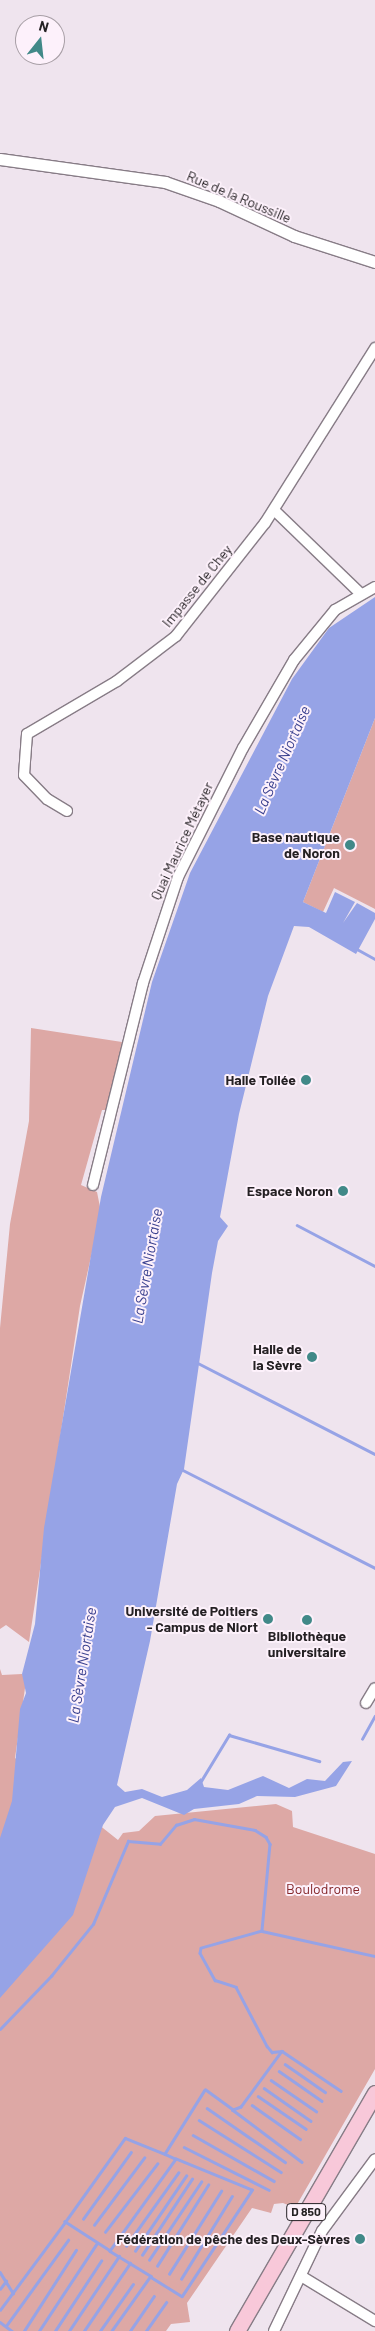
<!DOCTYPE html>
<meta charset="utf-8">
<style>
body{margin:0}
#map{position:relative;width:375px;height:2331px;overflow:hidden;background:#efe4ee;font-family:Barlow,sans-serif}
div>[style]{position:absolute}
.green>*{inset:0;background:#dda8a5}
.water>*{inset:0;background:#96a3e6}
.stream>*{height:2.5px;margin:-1.25px;padding:0 1.25px;transform-origin:1.25px;border-radius:1.25px;background:#96a3e6}
.roads{filter:drop-shadow(1px 0 #877c86) drop-shadow(-1px 0 #877c86) drop-shadow(0 1px #877c86) drop-shadow(0 -1px #877c86)}
.minor>*{height:10px;margin:-5px;padding:0 5px;transform-origin:5px;border-radius:5px;background:#fff}
.tertiary>*{height:11px;margin:-5.5px;padding:0 5.5px;transform-origin:5.5px;border-radius:5.5px;background:#fff}
.primary>*{height:15px;margin:-7.5px;padding:0 7.5px;transform-origin:7.5px;border-radius:7.5px;background:#f8c8d9}
.dots>*{width:14px;height:14px;translate:-50% -50%;box-sizing:border-box;border:2px solid #fdf1fb;border-radius:50%}
span{translate:-50% -50%;white-space:nowrap;text-align:center;line-height:1.15;-webkit-text-stroke:4px #fdf1fb;paint-order:stroke}
.shield-label span{padding:1px 4px;background:#fdf1fb;border:1px solid;border-radius:4px;-webkit-text-stroke-width:0}
.shield-label{font-size:12px;color:#252124;font-weight:700}
.street-label{font-size:14px;color:#252124}
.poi-label{font-size:14px;color:#252124;font-weight:700}
.right{translate:-100% -50%;text-align:right}
.park-label{font-size:14px;color:#842629}
.water-label{font-size:15px;color:#383f8e;font-style:italic}
.north{position:absolute;left:15px;top:15px;width:50px;height:50px;box-sizing:border-box;background:#fdf1fb;border:1px solid #a79ea5;border-radius:50%;rotate:16deg;font-size:14px;font-weight:700;line-height:20px;text-align:center;color:#252124}
.north::after{content:'';display:block;margin:auto;width:18px;height:22px;background:#418988;clip-path:polygon(50% 0,100% 100%,50% 72%,0 100%)}
</style>
<div id="map">
<div class="green">
<div style="clip-path:polygon(375px 718px,375px 909px,334px 888px,323px 912px,303px 902px)"></div>
<div style="clip-path:polygon(31px 1028px,122px 1042px,109px 1110px,102px 1110px,81px 1185px,97px 1192px,101px 1212px,80px 1306px,29px 1642px,6px 1625px,0 1629px,0 1328px,10px 1224px,29px 1121px)"></div>
<div style="clip-path:polygon(0 1669px,2px 1675px,22px 1674px,26px 1681px,15px 1758px,118px 1840px,123px 1833px,139px 1831px,155px 1816px,276px 1804px,292px 1811px,293px 1827px,375px 1854px,375px 2069px,295px 2208px,283px 2203px,274px 2204px,271px 2213px,252px 2208px,187px 2303px,190px 2322px,171px 2324px,166px 2331px,0 2331px)"></div>
</div>
<div class="water">
<div style="clip-path:polygon(375px 597px,375px 718px,303px 902px,326px 913px,335px 892px,355px 902px,343px 923px,357px 903px,375px 913px,375px 919px,356px 954px,309px 927px,294px 926px,268px 996px,239px 1114px,220px 1217px,228px 1226px,218px 1241px,212px 1273px,184px 1469px,177px 1484px,150px 1641px,117px 1785px,125px 1792px,142px 1789px,162px 1797px,187px 1790px,201px 1778px,204px 1787px,228px 1790px,263px 1776px,289px 1788px,307px 1779px,325px 1781px,343px 1762px,352px 1761px,336px 1786px,295px 1797px,257px 1796px,239px 1804px,194px 1809px,184px 1815px,142px 1798px,115px 1807px,103px 1825px,73px 1915px,0 1998px,0 1838px,12px 1801px,20px 1709px,26px 1693px,22px 1674px,35px 1624px,44px 1528px,101px 1197px,152px 982px,190px 873px,292px 679px,329px 628px)"></div>
</div>
<div class="stream">
<div style="left:357px;top:949px;width:21px;rotate:29deg"></div>
<div style="left:297px;top:1225px;width:88px;rotate:27.7deg"></div>
<div style="left:196px;top:1362px;width:201px;rotate:27.2deg"></div>
<div style="left:181px;top:1469px;width:218px;rotate:27deg"></div>
<div style="left:362px;top:1739px;width:26px;rotate:-61deg"></div>
<div style="left:201px;top:1781px;width:54px;rotate:-58.7deg"></div>
<div style="left:229px;top:1735px;width:94px;rotate:16.1deg"></div>
<div style="left:262px;top:1931px;width:116px;rotate:12.5deg"></div>
<div style="left:0;top:2029px;width:74px;rotate:-46.1deg"></div>
<div style="left:51px;top:1976px;width:67px;rotate:-51.1deg"></div>
<div style="left:93px;top:1924px;width:90px;rotate:-67.1deg"></div>
<div style="left:128px;top:1841px;width:32px;rotate:5deg"></div>
<div style="left:160px;top:1844px;width:25px;rotate:-50deg"></div>
<div style="left:176px;top:1825px;width:19px;rotate:-18deg"></div>
<div style="left:194px;top:1819px;width:62px;rotate:10.2deg"></div>
<div style="left:255px;top:1830px;width:13px;rotate:32deg"></div>
<div style="left:266px;top:1837px;width:8px;rotate:60deg"></div>
<div style="left:270px;top:1844px;width:87px;rotate:95.3deg"></div>
<div style="left:262px;top:1931px;width:63px;rotate:164.4deg"></div>
<div style="left:201px;top:1948px;width:5px;rotate:101deg"></div>
<div style="left:200px;top:1953px;width:31px;rotate:61deg"></div>
<div style="left:215px;top:1980px;width:22px;rotate:18deg"></div>
<div style="left:236px;top:1987px;width:67px;rotate:62.3deg"></div>
<div style="left:267px;top:2046px;width:8px;rotate:50deg"></div>
<div style="left:272px;top:2052px;width:10px;rotate:-6deg"></div>
<div style="left:282px;top:2051px;width:69px;rotate:126.2deg"></div>
<div style="left:241px;top:2107px;width:9px;rotate:159deg"></div>
<div style="left:233px;top:2110px;width:34px;rotate:-144deg"></div>
<div style="left:205px;top:2090px;width:75px;rotate:122deg"></div>
<div style="left:165px;top:2154px;width:12px;rotate:24deg"></div>
<div style="left:176px;top:2159px;width:113px;rotate:125.7deg"></div>
<div style="left:110px;top:2251px;width:48px;rotate:31.4deg"></div>
<div style="left:151px;top:2276px;width:67px;rotate:125.3deg"></div>
<div style="left:282px;top:2051px;width:71px;rotate:34.1deg"></div>
<div style="left:285px;top:2064px;width:49px;rotate:35deg"></div>
<div style="left:279px;top:2071px;width:52px;rotate:34.9deg"></div>
<div style="left:271px;top:2080px;width:55px;rotate:34.6deg"></div>
<div style="left:264px;top:2088px;width:57px;rotate:35.1deg"></div>
<div style="left:258px;top:2096px;width:58px;rotate:34.5deg"></div>
<div style="left:252px;top:2105px;width:59px;rotate:35.3deg"></div>
<div style="left:207px;top:2108px;width:95px;rotate:34.7deg"></div>
<div style="left:233px;top:2110px;width:86px;rotate:37deg"></div>
<div style="left:199px;top:2120px;width:97px;rotate:32.4deg"></div>
<div style="left:193px;top:2135px;width:93px;rotate:29.6deg"></div>
<div style="left:184px;top:2147px;width:95px;rotate:26.8deg"></div>
<div style="left:83px;top:2219px;width:82px;rotate:-54.4deg"></div>
<div style="left:94px;top:2225px;width:84px;rotate:-53.3deg"></div>
<div style="left:105px;top:2232px;width:86px;rotate:-52.6deg"></div>
<div style="left:126px;top:2246px;width:90px;rotate:-54.5deg"></div>
<div style="left:110px;top:2251px;width:54px;rotate:-147.2deg"></div>
<div style="left:65px;top:2222px;width:103px;rotate:-54.5deg"></div>
<div style="left:125px;top:2138px;width:43px;rotate:21.8deg"></div>
<div style="left:135px;top:2251px;width:91px;rotate:-55.8deg"></div>
<div style="left:142px;top:2255px;width:91px;rotate:-56.7deg"></div>
<div style="left:149px;top:2260px;width:94px;rotate:-56.3deg"></div>
<div style="left:157px;top:2266px;width:96px;rotate:-57.8deg"></div>
<div style="left:0;top:2272px;width:25px;rotate:58deg"></div>
<div style="left:169px;top:2274px;width:98px;rotate:-57.9deg"></div>
<div style="left:151px;top:2277px;width:36px;rotate:32deg"></div>
<div style="left:182px;top:2296px;width:127px;rotate:-56.6deg"></div>
<div style="left:252px;top:2190px;width:82px;rotate:-157.8deg"></div>
<div style="left:181px;top:2279px;width:97px;rotate:-58.4deg"></div>
<div style="left:0;top:2289px;width:10px;rotate:-53deg"></div>
<div style="left:0;top:2310px;width:109px;rotate:-53.5deg"></div>
<div style="left:0;top:2322px;width:15px;rotate:37deg"></div>
<div style="left:6px;top:2326px;width:106px;rotate:-54.2deg"></div>
<div style="left:24px;top:2331px;width:96px;rotate:-57.3deg"></div>
<div style="left:39px;top:2331px;width:105px;rotate:-56.6deg"></div>
<div style="left:55px;top:2331px;width:84px;rotate:-56.7deg"></div>
<div style="left:69px;top:2331px;width:90px;rotate:-56.3deg"></div>
<div style="left:84px;top:2331px;width:82px;rotate:-55.9deg"></div>
<div style="left:100px;top:2331px;width:57px;rotate:-54.9deg"></div>
<div style="left:130px;top:2331px;width:42px;rotate:-55.6deg"></div>
<div style="left:146px;top:2331px;width:35px;rotate:-55deg"></div>
</div>
<div class="roads">
<div class="minor">
<div style="left:274px;top:510px;width:120px;rotate:44deg"></div>
<div style="left:67px;top:811px;width:23px;rotate:-149deg"></div>
<div style="left:47px;top:799px;width:33px;rotate:-134deg"></div>
<div style="left:24px;top:775px;width:41px;rotate:-85.8deg"></div>
<div style="left:27px;top:734px;width:104px;rotate:-30.5deg"></div>
<div style="left:117px;top:681px;width:74px;rotate:-37.3deg"></div>
<div style="left:176px;top:636px;width:144px;rotate:-51.8deg"></div>
<div style="left:265px;top:523px;width:207px;rotate:-57.8deg"></div>
<div style="left:93px;top:1185px;width:208px;rotate:-76.1deg"></div>
<div style="left:143px;top:983px;width:112px;rotate:-71.7deg"></div>
<div style="left:178px;top:877px;width:144px;rotate:-63.3deg"></div>
<div style="left:243px;top:748px;width:102px;rotate:-59.9deg"></div>
<div style="left:294px;top:660px;width:65px;rotate:-50.6deg"></div>
<div style="left:335px;top:610px;width:46px;rotate:-29.9deg"></div>
<div style="left:366px;top:1703px;width:17px;rotate:-59deg"></div>
<div style="left:301px;top:2276px;width:87px;rotate:31.3deg"></div>
<div style="left:274px;top:2331px;width:111px;rotate:-64.4deg"></div>
<div style="left:322px;top:2231px;width:89px;rotate:-53.6deg"></div>
</div>
<div class="tertiary">
<div style="left:0;top:159px;width:167px;rotate:7.9deg"></div>
<div style="left:165px;top:182px;width:57px;rotate:19.4deg"></div>
<div style="left:219px;top:201px;width:83px;rotate:25deg"></div>
<div style="left:294px;top:236px;width:85px;rotate:17.8deg"></div>
</div>
<div class="primary">
<div style="left:237px;top:2331px;width:275px;rotate:-59.9deg"></div>
</div>
</div>
<div class="dots">
<div style="left:350px;top:845px;background:#418988"></div>
<div style="left:306px;top:1080px;background:#418988"></div>
<div style="left:343px;top:1191px;background:#418988"></div>
<div style="left:312px;top:1357px;background:#418988"></div>
<div style="left:268px;top:1619px;background:#418988"></div>
<div style="left:307px;top:1620px;background:#418988"></div>
<div style="left:360px;top:2239px;background:#418988"></div>
</div>
<div class="shield-label">
<span style="left:306px;top:2212px">D 850</span>
</div>
<div class="street-label">
<span style="left:239px;top:197px;rotate:23deg">Rue de la Roussille</span>
<span style="left:197px;top:586px;rotate:-51deg">Impasse de Chey</span>
<span style="left:182px;top:841px;rotate:-65deg">Quai Maurice Métayer</span>
</div>
<div class="poi-label">
<span class="right" style="left:340px;top:845px">Base nautique<br>de Noron</span>
<span class="right" style="left:296px;top:1080px">Halle Toilée</span>
<span class="right" style="left:333px;top:1191px">Espace Noron</span>
<span class="right" style="left:302px;top:1357px">Halle de<br>la Sèvre</span>
<span class="right" style="left:258px;top:1619px">Université de Poitiers<br>- Campus de Niort</span>
<span style="left:307px;top:1644px">Bibliothèque<br>universitaire</span>
<span class="right" style="left:350px;top:2239px">Fédération de pêche des Deux-Sèvres</span>
</div>
<div class="park-label">
<span style="left:323px;top:1889px">Boulodrome</span>
</div>
<div class="water-label">
<span style="left:282px;top:760px;rotate:-66deg">La Sèvre Niortaise</span>
<span style="left:147px;top:1266px;rotate:-80deg">La Sèvre Niortaise</span>
<span style="left:82px;top:1665px;rotate:-81deg">La Sèvre Niortaise</span>
</div>
<div class="north">N</div>
</div>
